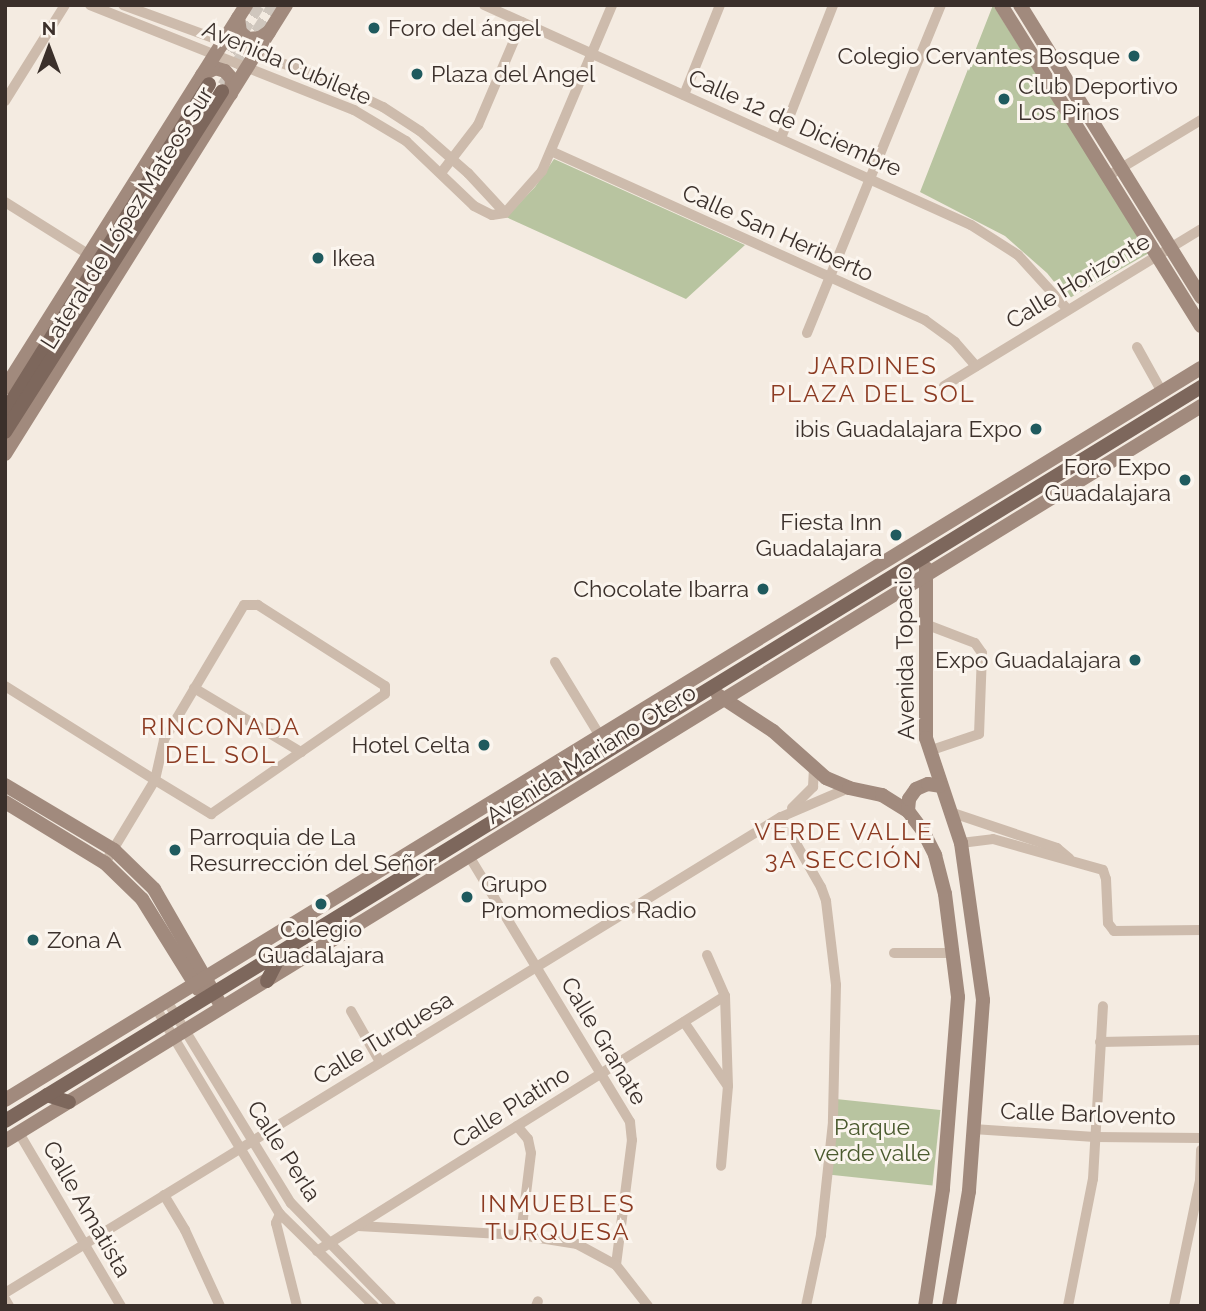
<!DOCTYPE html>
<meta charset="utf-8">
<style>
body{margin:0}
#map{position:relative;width:1206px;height:1311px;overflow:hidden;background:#f4ebe1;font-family:Raleway,sans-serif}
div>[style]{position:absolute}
.green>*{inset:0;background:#b8c4a0;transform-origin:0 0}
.primary-tunnel>*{height:14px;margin-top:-7px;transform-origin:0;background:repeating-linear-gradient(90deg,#cfc6bd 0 14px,transparent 0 21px)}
.street>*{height:10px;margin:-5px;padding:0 5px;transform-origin:5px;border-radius:5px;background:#cdbbac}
.secondary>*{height:14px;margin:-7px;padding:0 7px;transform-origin:7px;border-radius:7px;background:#a18a7d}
.primary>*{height:14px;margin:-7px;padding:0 7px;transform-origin:7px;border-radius:7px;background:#7d675c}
.dots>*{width:19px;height:19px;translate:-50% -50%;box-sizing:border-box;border:4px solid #fbf5ee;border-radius:50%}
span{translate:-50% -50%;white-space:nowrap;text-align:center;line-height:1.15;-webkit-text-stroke:6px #fbf5ee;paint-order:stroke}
.poi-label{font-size:23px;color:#3b302b}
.left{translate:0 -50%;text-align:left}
.right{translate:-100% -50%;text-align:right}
.street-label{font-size:23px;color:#3b302b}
.park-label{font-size:23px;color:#4a5a2e}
.neighbourhood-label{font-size:24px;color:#8c3b22;letter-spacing:2px}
.frame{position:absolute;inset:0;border:7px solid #3b302b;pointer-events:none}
.north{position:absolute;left:14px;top:14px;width:70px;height:70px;-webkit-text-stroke:5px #fbf5ee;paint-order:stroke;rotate:0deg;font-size:19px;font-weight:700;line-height:28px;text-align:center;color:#3b302b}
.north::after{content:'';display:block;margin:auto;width:24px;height:32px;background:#3b302b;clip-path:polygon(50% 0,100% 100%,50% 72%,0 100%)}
</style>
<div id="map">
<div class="green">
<div style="clip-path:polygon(993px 5px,1149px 253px,1068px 299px,1047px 273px,1005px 236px,920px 192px)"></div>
<div style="clip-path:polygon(554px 159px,745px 245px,686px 299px,506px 217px,535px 187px)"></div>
<div style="left:836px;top:1099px;width:105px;height:76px;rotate:6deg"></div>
</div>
<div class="primary-tunnel">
<div style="left:218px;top:69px;width:75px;rotate:-58deg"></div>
<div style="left:224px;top:86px;width:96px;rotate:-57.8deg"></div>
</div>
<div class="street">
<div style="left:90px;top:5px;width:284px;rotate:21.7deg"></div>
<div style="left:354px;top:110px;width:61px;rotate:30.8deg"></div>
<div style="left:406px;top:141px;width:94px;rotate:43.7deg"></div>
<div style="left:474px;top:206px;width:20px;rotate:27deg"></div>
<div style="left:492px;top:215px;width:13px;rotate:-9deg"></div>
<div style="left:505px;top:213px;width:56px;rotate:-48.6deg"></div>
<div style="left:542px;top:171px;width:180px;rotate:-67.1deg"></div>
<div style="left:123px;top:5px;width:212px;rotate:20.1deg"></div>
<div style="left:322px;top:78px;width:68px;rotate:25.4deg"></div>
<div style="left:383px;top:107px;width:44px;rotate:33deg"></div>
<div style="left:420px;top:131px;width:64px;rotate:41.2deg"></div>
<div style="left:468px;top:173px;width:54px;rotate:47.2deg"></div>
<div style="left:484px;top:5px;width:534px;rotate:24.31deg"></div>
<div style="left:971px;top:225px;width:56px;rotate:32.6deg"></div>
<div style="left:1018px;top:255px;width:74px;rotate:47.7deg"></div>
<div style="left:684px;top:95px;width:97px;rotate:-68.2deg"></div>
<div style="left:5px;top:101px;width:113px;rotate:-58deg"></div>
<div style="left:781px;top:138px;width:143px;rotate:-68.6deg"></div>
<div style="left:553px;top:152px;width:408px;rotate:24.3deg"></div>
<div style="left:925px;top:320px;width:37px;rotate:36deg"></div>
<div style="left:955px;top:342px;width:32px;rotate:49deg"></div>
<div style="left:441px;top:173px;width:61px;rotate:-52.4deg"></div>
<div style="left:478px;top:125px;width:112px;rotate:-66.9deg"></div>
<div style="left:1108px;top:176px;width:109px;rotate:-31.1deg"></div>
<div style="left:5px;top:202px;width:102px;rotate:32.1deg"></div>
<div style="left:807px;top:333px;width:354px;rotate:-67.8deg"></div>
<div style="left:1137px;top:347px;width:51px;rotate:60.9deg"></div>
<div style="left:944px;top:386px;width:301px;rotate:-31.4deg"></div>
<div style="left:925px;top:624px;width:53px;rotate:20.8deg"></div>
<div style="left:975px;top:643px;width:12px;rotate:55deg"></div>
<div style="left:982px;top:653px;width:81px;rotate:92.1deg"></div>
<div style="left:979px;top:734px;width:53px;rotate:161.2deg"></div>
<div style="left:555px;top:662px;width:87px;rotate:58.7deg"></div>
<div style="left:5px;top:686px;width:177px;rotate:32.1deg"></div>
<div style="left:155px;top:780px;width:66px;rotate:31.3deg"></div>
<div style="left:211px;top:814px;width:211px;rotate:-34.6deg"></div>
<div style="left:385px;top:694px;width:8px;rotate:-90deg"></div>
<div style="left:385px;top:686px;width:151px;rotate:-147.5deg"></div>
<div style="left:258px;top:605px;width:14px;rotate:180deg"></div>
<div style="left:244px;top:605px;width:157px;rotate:120.7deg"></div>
<div style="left:164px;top:740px;width:41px;rotate:102.7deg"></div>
<div style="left:155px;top:780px;width:97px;rotate:121.1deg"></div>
<div style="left:194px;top:688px;width:125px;rotate:30.9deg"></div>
<div style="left:792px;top:808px;width:30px;rotate:-45deg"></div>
<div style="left:813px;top:787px;width:18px;rotate:-87deg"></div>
<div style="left:950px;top:812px;width:113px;rotate:18.6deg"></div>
<div style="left:1057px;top:848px;width:16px;rotate:40deg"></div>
<div style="left:781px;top:817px;width:81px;rotate:60.3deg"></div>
<div style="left:821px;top:887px;width:15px;rotate:70deg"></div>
<div style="left:826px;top:901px;width:85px;rotate:83.2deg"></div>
<div style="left:836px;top:985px;width:137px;rotate:91.3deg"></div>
<div style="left:833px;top:1122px;width:114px;rotate:96.1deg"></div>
<div style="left:821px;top:1235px;width:73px;rotate:101.9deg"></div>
<div style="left:961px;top:843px;width:32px;rotate:-7deg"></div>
<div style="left:993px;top:839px;width:114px;rotate:15.7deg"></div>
<div style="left:1103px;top:870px;width:9px;rotate:72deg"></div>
<div style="left:1106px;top:879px;width:44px;rotate:87.4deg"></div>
<div style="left:1108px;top:923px;width:10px;rotate:53deg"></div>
<div style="left:1114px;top:931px;width:87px;rotate:-0.7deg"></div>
<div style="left:469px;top:856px;width:311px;rotate:58.8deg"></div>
<div style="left:630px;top:1122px;width:18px;rotate:84deg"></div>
<div style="left:632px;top:1140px;width:126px;rotate:97.3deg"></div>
<div style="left:894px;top:953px;width:58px"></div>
<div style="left:707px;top:955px;width:45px;rotate:66.3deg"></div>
<div style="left:725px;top:996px;width:90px;rotate:88.1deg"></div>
<div style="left:728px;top:1086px;width:80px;rotate:95deg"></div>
<div style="left:167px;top:1001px;width:237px;rotate:58.5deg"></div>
<div style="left:291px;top:1203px;width:144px;rotate:45.8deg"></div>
<div style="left:156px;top:1008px;width:240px;rotate:59deg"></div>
<div style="left:280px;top:1214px;width:132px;rotate:44.4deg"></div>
<div style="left:351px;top:1011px;width:59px;rotate:60.4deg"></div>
<div style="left:684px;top:1022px;width:76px;rotate:55.7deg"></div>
<div style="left:1100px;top:1042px;width:101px;rotate:-1.1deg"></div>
<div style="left:517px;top:1126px;width:17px;rotate:50deg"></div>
<div style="left:528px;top:1139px;width:14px;rotate:78deg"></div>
<div style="left:531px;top:1153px;width:83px;rotate:97deg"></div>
<div style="left:973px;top:1129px;width:122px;rotate:3.8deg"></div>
<div style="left:1095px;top:1137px;width:106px;rotate:0.5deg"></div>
<div style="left:19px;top:1133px;width:201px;rotate:59.5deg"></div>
<div style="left:164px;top:1195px;width:41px;rotate:59deg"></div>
<div style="left:185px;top:1230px;width:84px;rotate:65.3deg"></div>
<div style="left:280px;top:1214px;width:10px;rotate:114deg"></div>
<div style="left:276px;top:1223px;width:86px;rotate:75.8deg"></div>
<div style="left:358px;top:1226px;width:163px;rotate:3.2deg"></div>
<div style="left:521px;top:1235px;width:57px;rotate:9.1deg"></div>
<div style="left:577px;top:1244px;width:44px;rotate:28.3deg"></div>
<div style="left:616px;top:1265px;width:52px;rotate:52deg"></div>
<div style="left:317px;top:1251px;width:481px;rotate:-32deg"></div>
<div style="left:5px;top:1293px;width:910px;rotate:-31.53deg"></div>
<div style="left:781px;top:817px;width:74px;rotate:-23.1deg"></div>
<div style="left:5px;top:1299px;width:8px;rotate:60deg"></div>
<div style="left:536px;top:1306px;width:5px;rotate:-68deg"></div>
<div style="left:1068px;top:1306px;width:129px;rotate:-78.9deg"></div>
<div style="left:1093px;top:1179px;width:173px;rotate:-86.7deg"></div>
<div style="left:1174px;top:1306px;width:129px;rotate:-78.3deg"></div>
<div style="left:1200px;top:1180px;width:30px;rotate:-88deg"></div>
</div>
<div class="secondary">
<div style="left:1001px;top:5px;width:378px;rotate:58.1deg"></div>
<div style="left:1020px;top:5px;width:344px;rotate:58.2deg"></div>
<div style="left:238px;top:18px;width:14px;rotate:82deg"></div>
<div style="left:240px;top:32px;width:11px;rotate:41deg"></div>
<div style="left:248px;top:39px;width:12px;rotate:-5deg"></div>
<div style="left:260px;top:38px;width:11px;rotate:-34deg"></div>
<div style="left:202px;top:75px;width:15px;rotate:-28deg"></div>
<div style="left:215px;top:68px;width:10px;rotate:17deg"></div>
<div style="left:225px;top:71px;width:11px;rotate:49deg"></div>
<div style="left:232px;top:79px;width:15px;rotate:94deg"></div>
<div style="left:5px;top:388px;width:453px;rotate:-57.8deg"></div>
<div style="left:5px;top:454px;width:530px;rotate:-57.96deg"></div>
<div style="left:926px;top:568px;width:170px;rotate:90deg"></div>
<div style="left:926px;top:738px;width:111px;rotate:71.6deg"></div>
<div style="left:961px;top:843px;width:159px;rotate:82deg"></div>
<div style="left:983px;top:1000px;width:192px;rotate:94.2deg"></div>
<div style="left:969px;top:1191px;width:117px;rotate:99.9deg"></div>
<div style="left:718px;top:695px;width:66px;rotate:33.2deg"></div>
<div style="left:773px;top:731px;width:71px;rotate:41.6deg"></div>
<div style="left:826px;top:778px;width:25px;rotate:23deg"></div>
<div style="left:849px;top:788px;width:34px;rotate:12deg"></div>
<div style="left:882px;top:795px;width:31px;rotate:32deg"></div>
<div style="left:908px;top:811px;width:25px;rotate:53deg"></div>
<div style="left:923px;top:831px;width:27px;rotate:63deg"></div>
<div style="left:935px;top:855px;width:40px;rotate:75.6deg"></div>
<div style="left:945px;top:894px;width:104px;rotate:82.8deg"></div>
<div style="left:958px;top:997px;width:193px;rotate:94.5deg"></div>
<div style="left:943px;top:1189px;width:118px;rotate:98.7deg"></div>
<div style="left:5px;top:785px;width:127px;rotate:30.8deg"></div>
<div style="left:114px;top:850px;width:56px;rotate:44.3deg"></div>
<div style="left:154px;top:889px;width:133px;rotate:60.1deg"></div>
<div style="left:5px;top:802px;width:117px;rotate:31.4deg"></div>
<div style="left:105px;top:863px;width:52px;rotate:44.2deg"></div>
<div style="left:142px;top:899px;width:106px;rotate:58.1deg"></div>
<div style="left:908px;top:811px;width:12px;rotate:-85deg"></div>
<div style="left:909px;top:799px;width:12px;rotate:-55deg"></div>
<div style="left:916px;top:789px;width:13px;rotate:-23deg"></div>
<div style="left:928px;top:784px;width:12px;rotate:9deg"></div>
<div style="left:5px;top:1100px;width:1402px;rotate:-31.47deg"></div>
<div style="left:5px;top:1141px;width:1404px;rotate:-31.57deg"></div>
</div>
<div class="primary">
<div style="left:5px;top:412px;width:386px;rotate:-58.1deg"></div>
<div style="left:5px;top:432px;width:404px;rotate:-57.5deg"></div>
<div style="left:267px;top:981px;width:33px;rotate:-63deg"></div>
<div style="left:47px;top:1095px;width:23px;rotate:18deg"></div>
<div style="left:5px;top:1121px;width:1403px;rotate:-31.54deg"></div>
</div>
<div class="dots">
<div style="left:374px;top:28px;background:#1f5a5e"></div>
<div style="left:1134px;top:56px;background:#1f5a5e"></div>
<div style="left:417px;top:74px;background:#1f5a5e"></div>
<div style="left:1004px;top:99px;background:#1f5a5e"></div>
<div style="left:318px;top:258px;background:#1f5a5e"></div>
<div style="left:1036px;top:429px;background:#1f5a5e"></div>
<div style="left:1185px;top:480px;background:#1f5a5e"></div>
<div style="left:896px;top:535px;background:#1f5a5e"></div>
<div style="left:763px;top:589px;background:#1f5a5e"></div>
<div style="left:1135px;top:660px;background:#1f5a5e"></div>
<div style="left:484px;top:745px;background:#1f5a5e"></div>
<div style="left:175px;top:850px;background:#1f5a5e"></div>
<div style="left:467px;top:897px;background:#1f5a5e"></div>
<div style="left:321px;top:904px;background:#1f5a5e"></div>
<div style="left:33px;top:940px;background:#1f5a5e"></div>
</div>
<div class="poi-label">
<span class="left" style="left:388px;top:28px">Foro del ángel</span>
<span class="right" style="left:1120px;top:56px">Colegio Cervantes Bosque</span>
<span class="left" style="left:431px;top:74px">Plaza del Angel</span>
<span class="left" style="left:1018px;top:99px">Club Deportivo<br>Los Pinos</span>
<span class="left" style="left:332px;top:258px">Ikea</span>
<span class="right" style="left:1022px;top:429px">ibis Guadalajara Expo</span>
<span class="right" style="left:1171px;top:480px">Foro Expo<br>Guadalajara</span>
<span class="right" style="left:882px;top:535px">Fiesta Inn<br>Guadalajara</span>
<span class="right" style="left:749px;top:589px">Chocolate Ibarra</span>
<span class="right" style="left:1121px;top:660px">Expo Guadalajara</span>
<span class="right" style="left:470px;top:745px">Hotel Celta</span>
<span class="left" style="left:189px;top:850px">Parroquia de La<br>Resurrección del Señor</span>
<span class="left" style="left:481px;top:897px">Grupo<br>Promomedios Radio</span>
<span style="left:321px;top:942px">Colegio<br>Guadalajara</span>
<span class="left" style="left:47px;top:940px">Zona A</span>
</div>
<div class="street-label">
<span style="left:287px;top:63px;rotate:23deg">Avenida Cubilete</span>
<span style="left:795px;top:123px;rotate:24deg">Calle 12 de Diciembre</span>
<span style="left:127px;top:218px;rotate:-58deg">Lateral de López Mateos Sur</span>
<span style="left:778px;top:233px;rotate:24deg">Calle San Heriberto</span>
<span style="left:1078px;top:281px;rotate:-31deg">Calle Horizonte</span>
<span style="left:905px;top:653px;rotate:-91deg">Avenida Topacio</span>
<span style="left:591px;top:754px;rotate:-32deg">Avenida Mariano Otero</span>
<span style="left:383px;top:1038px;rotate:-31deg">Calle Turquesa</span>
<span style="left:604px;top:1041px;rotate:59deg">Calle Granate</span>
<span style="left:511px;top:1107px;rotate:-32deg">Calle Platino</span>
<span style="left:1088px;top:1114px;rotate:2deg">Calle Barlovento</span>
<span style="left:284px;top:1151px;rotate:57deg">Calle Perla</span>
<span style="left:87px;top:1209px;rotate:60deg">Calle Amatista</span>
</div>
<div class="park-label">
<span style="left:872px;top:1140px">Parque<br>verde valle</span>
</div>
<div class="neighbourhood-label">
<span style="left:873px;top:380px">JARDINES<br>PLAZA DEL SOL</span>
<span style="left:221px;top:741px">RINCONADA<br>DEL SOL</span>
<span style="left:844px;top:846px">VERDE VALLE<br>3A SECCIÓN</span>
<span style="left:558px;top:1218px">INMUEBLES<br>TURQUESA</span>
</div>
<div class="frame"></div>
<div class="north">N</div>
</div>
